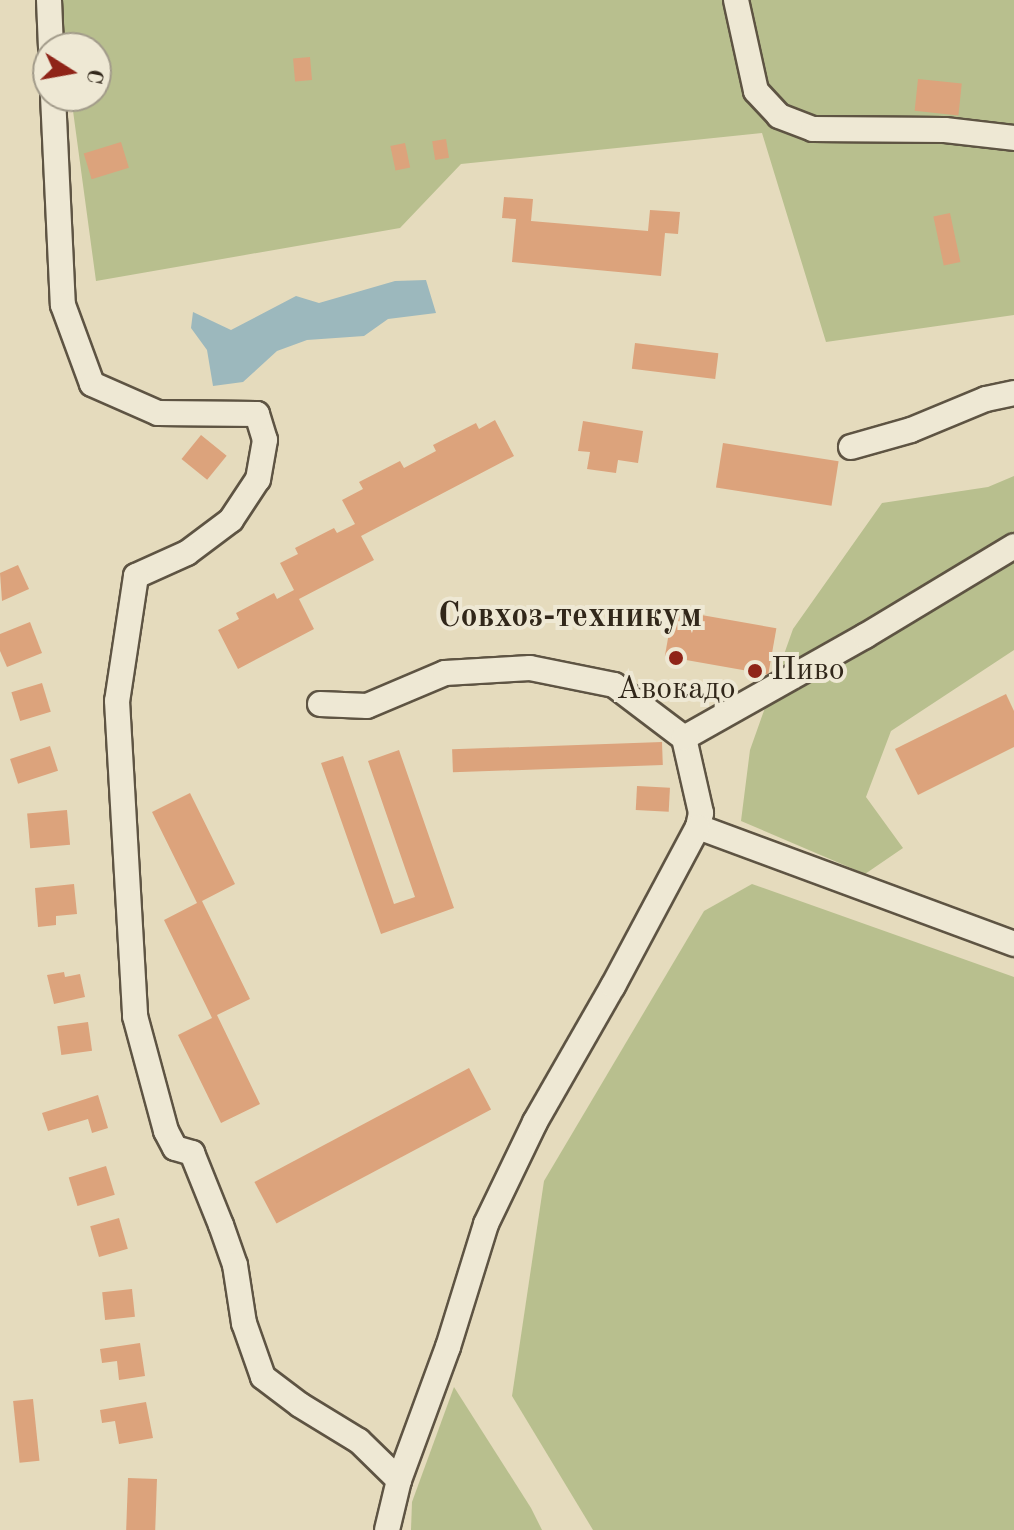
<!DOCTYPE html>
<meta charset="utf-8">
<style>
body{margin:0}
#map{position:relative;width:1014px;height:1530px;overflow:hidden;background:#e5dbbd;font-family:"Old Standard TT",serif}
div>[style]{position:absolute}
.green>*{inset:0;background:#b8bf8e}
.water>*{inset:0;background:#9cb8bd}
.building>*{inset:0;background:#dca37c;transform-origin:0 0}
.roads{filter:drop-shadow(2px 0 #5e5443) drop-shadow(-2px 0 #5e5443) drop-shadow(0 2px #5e5443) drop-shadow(0 -2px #5e5443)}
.minor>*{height:24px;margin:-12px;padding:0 12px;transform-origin:12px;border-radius:12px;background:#eee8d4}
.dots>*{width:22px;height:22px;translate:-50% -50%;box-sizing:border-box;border:4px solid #eee8d4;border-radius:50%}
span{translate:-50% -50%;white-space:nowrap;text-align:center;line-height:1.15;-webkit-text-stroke:8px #eee8d4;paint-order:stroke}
.poi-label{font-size:32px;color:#31271a}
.left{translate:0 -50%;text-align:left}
.neighbourhood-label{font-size:34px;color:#31271a;font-weight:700}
.north{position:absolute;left:32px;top:32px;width:80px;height:80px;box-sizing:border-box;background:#eee8d4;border:2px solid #a29b8a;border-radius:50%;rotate:101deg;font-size:22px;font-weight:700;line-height:32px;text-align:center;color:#31271a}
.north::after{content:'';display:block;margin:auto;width:28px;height:36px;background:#8f2418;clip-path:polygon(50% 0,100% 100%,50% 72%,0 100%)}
</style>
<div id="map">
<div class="green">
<div style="clip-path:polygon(59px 0,1014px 0,1014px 315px,826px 342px,762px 133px,461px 164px,400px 228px,96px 281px,71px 96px,96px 96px,96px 48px,65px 48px)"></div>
<div style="clip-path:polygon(1014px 476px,1014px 650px,891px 731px,866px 797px,903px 848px,865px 874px,741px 821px,750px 750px,793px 629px,882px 503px,988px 487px)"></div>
<div style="clip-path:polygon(752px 884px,1014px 977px,1014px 1530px,593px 1530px,512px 1396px,544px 1181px,704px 911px)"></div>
<div style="clip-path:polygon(454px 1387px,531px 1508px,542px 1530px,411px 1530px,412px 1502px)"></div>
</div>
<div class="water">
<div style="clip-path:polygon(426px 280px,436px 313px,388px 319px,364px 336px,307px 340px,277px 351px,243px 382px,213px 386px,207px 350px,191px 328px,193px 312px,231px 330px,296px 296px,319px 303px,395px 281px)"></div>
</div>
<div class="building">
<div style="left:310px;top:57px;width:23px;height:17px;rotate:85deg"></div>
<div style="left:918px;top:79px;width:44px;height:32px;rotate:6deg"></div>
<div style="left:446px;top:139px;width:19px;height:14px;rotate:81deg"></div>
<div style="left:121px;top:142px;width:27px;height:39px;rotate:73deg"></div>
<div style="left:405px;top:143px;width:25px;height:15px;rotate:78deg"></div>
<div style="clip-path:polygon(504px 197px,533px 199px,531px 221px,648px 231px,650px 210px,680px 212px,678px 234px,665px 233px,661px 276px,512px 262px,516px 219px,502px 218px)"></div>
<div style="left:950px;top:213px;width:50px;height:17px;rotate:78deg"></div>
<div style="left:635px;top:343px;width:84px;height:26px;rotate:7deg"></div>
<div style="clip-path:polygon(495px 420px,514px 456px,361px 536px,374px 560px,299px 599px,314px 629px,238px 669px,218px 630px,239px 619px,236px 613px,274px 593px,277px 599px,294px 590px,280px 563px,298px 554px,295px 548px,334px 528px,337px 533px,355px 524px,342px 500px,363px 489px,359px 482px,400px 461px,404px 468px,436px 451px,433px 445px,476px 423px,479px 429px)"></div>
<div style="clip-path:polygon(583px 421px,643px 431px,638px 463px,618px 460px,616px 473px,587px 469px,590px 452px,578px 451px)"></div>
<div style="left:201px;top:435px;width:33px;height:31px;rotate:39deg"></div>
<div style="left:723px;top:443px;width:117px;height:45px;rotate:9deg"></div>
<div style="clip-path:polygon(18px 565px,29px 589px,2px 601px,0 573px)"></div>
<div style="left:673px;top:610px;width:105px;height:47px;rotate:10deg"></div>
<div style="clip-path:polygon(30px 622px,42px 653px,7px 667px,0 651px,0 634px)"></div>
<div style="left:42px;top:683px;width:30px;height:32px;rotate:73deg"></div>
<div style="clip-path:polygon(1006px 694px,1014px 711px,1014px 747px,918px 795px,895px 749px)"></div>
<div style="left:662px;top:742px;width:23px;height:210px;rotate:88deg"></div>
<div style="left:50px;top:746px;width:26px;height:42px;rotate:72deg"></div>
<div style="clip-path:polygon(399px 750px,454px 908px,381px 934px,321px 763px,343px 756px,394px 904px,415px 897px,368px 761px)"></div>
<div style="left:637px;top:786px;width:33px;height:24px;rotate:3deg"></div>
<div style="clip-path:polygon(190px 793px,235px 884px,202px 901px,250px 999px,217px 1015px,260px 1104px,221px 1123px,178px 1035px,212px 1018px,164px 920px,197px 903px,152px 812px)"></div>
<div style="left:67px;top:810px;width:35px;height:40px;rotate:85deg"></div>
<div style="clip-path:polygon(74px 884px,77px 914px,56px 916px,56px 925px,38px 927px,35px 888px)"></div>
<div style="clip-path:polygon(64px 972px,65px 977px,80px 974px,85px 997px,54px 1004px,47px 975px)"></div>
<div style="left:88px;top:1022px;width:29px;height:31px;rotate:82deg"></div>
<div style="left:469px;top:1068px;width:47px;height:243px;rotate:62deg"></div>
<div style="clip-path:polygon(98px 1095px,108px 1128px,92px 1133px,88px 1119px,48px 1131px,42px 1113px)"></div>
<div style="left:106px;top:1166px;width:30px;height:39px;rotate:73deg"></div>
<div style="left:119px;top:1218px;width:32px;height:30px;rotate:74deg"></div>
<div style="left:132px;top:1289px;width:28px;height:30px;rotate:84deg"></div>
<div style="clip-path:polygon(140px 1343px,145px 1376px,119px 1380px,117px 1361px,102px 1363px,100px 1349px)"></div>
<div style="left:33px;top:1399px;width:62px;height:20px;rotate:84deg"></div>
<div style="clip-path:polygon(146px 1402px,153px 1438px,119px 1444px,115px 1421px,102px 1423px,100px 1410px)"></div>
<div style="left:128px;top:1478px;width:29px;height:52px;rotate:2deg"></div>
</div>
<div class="roads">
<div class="minor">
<div style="left:49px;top:0;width:48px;rotate:87.6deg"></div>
<div style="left:736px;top:0;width:93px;rotate:77.6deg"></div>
<div style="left:756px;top:91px;width:34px;rotate:47deg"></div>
<div style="left:779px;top:116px;width:36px;rotate:21deg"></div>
<div style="left:813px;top:129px;width:132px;rotate:0.4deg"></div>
<div style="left:945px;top:130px;width:69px;rotate:6.6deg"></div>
<div style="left:53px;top:96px;width:209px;rotate:87.3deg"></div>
<div style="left:63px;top:305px;width:84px;rotate:69.8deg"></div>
<div style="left:92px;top:384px;width:72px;rotate:23.7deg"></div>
<div style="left:158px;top:413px;width:99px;rotate:0.6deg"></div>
<div style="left:257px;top:414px;width:27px;rotate:73deg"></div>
<div style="left:265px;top:440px;width:40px;rotate:100deg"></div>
<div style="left:258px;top:479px;width:49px;rotate:123.4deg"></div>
<div style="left:231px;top:520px;width:55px;rotate:143.1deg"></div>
<div style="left:187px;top:553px;width:56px;rotate:155.7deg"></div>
<div style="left:136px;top:576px;width:126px;rotate:98.6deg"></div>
<div style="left:117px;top:701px;width:316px;rotate:86.7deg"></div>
<div style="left:135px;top:1016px;width:119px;rotate:74.9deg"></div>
<div style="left:166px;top:1131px;width:19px;rotate:62deg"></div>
<div style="left:175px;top:1148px;width:18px;rotate:16deg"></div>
<div style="left:192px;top:1153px;width:78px;rotate:68.1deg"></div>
<div style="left:221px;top:1225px;width:42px;rotate:70.7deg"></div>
<div style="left:235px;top:1265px;width:59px;rotate:81.2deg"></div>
<div style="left:244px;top:1323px;width:57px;rotate:70.6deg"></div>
<div style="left:263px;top:1377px;width:46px;rotate:37.1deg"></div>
<div style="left:300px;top:1405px;width:69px;rotate:31.4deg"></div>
<div style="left:359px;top:1441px;width:56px;rotate:44.3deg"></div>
<div style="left:399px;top:1480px;width:51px;rotate:103.5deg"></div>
<div style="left:851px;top:447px;width:62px;rotate:-15.8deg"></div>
<div style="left:911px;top:430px;width:81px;rotate:-22.5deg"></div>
<div style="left:986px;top:399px;width:29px;rotate:-12deg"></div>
<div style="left:320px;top:704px;width:47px;rotate:2.4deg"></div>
<div style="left:367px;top:706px;width:85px;rotate:-22.9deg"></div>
<div style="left:445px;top:673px;width:85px;rotate:-3.4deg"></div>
<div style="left:530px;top:668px;width:86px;rotate:11.4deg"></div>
<div style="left:614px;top:685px;width:88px;rotate:37.1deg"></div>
<div style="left:684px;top:738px;width:77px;rotate:77.2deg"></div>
<div style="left:701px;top:813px;width:14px;rotate:102deg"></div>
<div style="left:698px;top:827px;width:337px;rotate:20.3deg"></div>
<div style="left:684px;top:738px;width:208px;rotate:-29.4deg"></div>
<div style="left:865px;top:636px;width:174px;rotate:-31.1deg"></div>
<div style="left:399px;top:1480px;width:142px;rotate:-69.8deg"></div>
<div style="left:448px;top:1347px;width:129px;rotate:-72.8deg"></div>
<div style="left:486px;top:1224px;width:113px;rotate:-64.3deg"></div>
<div style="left:535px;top:1122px;width:157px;rotate:-60.2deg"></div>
<div style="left:613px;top:986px;width:180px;rotate:-61.9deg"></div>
</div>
</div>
<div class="dots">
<div style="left:676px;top:658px;background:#8f2418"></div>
<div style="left:755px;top:671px;background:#8f2418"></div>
</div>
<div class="poi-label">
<span class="left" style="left:771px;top:671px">Пиво</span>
<span style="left:676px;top:690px">Авокадо</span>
</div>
<div class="neighbourhood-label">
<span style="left:570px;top:618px">Совхоз-техникум</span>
</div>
<div class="north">С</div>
</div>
